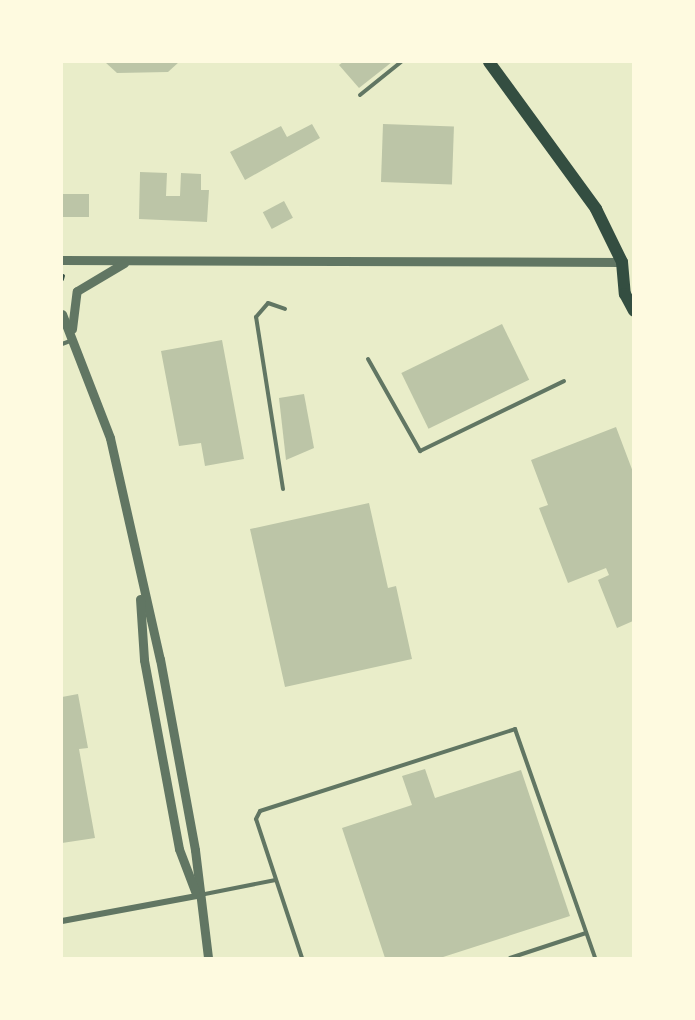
<!DOCTYPE html>
<style>
body{margin:0}
#map{position:relative;width:695px;height:1020px;overflow:hidden;background:#e9edc9;font-family:"Zilla Slab",serif}
div>[style]{position:absolute}
.building>*{inset:0;background:#bcc5a7;transform-origin:0 0}
.path>*{height:3px;margin:-1.5px;padding:0 1.5px;transform-origin:1.5px;border-radius:1.5px;background:#344e41}
.service>*{height:4px;margin:-2px;padding:0 2px;transform-origin:2px;border-radius:2px;background:#617663}
.minor>*{height:6px;margin:-3px;padding:0 3px;transform-origin:3px;border-radius:3px;background:#617663}
.tertiary>*{height:9px;margin:-4.5px;padding:0 4.5px;transform-origin:4.5px;border-radius:4.5px;background:#617663}
.primary>*{height:12px;margin:-6px;padding:0 6px;transform-origin:6px;border-radius:6px;background:#344e41}
span{translate:-50% -50%;white-space:nowrap;text-align:center;line-height:1.15;-webkit-text-stroke:6px #fefae0;paint-order:stroke}
.frame{position:absolute;inset:0;border:63px solid #fefae0;pointer-events:none}
</style>
<div id="map">
<div class="building">
<div style="clip-path:polygon(105px 62px,179px 62px,168px 72px,117px 73px)"></div>
<div style="clip-path:polygon(343px 62px,392px 62px,359px 88px,339px 65px)"></div>
<div style="clip-path:polygon(312px 124px,320px 138px,245px 180px,230px 152px,281px 126px,287px 137px)"></div>
<div style="left:383px;top:124px;width:71px;height:58px;rotate:2deg"></div>
<div style="clip-path:polygon(140px 172px,167px 173px,166px 196px,180px 196px,181px 173px,201px 174px,201px 190px,209px 190px,207px 222px,139px 219px)"></div>
<div style="left:63px;top:194px;width:26px;height:23px"></div>
<div style="left:284px;top:201px;width:19px;height:24px;rotate:62deg"></div>
<div style="left:502px;top:324px;width:62px;height:112px;rotate:64deg"></div>
<div style="clip-path:polygon(222px 340px,244px 459px,205px 466px,201px 443px,179px 446px,161px 351px)"></div>
<div style="clip-path:polygon(304px 394px,314px 448px,286px 460px,279px 398px)"></div>
<div style="clip-path:polygon(616px 427px,633px 472px,633px 621px,617px 628px,598px 580px,609px 575px,606px 568px,568px 583px,539px 508px,548px 505px,531px 460px)"></div>
<div style="clip-path:polygon(369px 503px,388px 588px,396px 586px,412px 659px,285px 687px,250px 529px)"></div>
<div style="clip-path:polygon(78px 694px,88px 748px,79px 749px,95px 838px,62px 843px,62px 697px)"></div>
<div style="clip-path:polygon(425px 769px,435px 798px,521px 770px,570px 916px,440px 958px,385px 958px,342px 828px,412px 805px,402px 776px)"></div>
</div>
<div class="path">
<div style="left:62px;top:279px;width:4px;rotate:-76deg"></div>
</div>
<div class="service">
<div style="left:360px;top:95px;width:53px;rotate:-38.8deg"></div>
<div style="left:62px;top:344px;width:12px;rotate:-20deg"></div>
<div style="left:368px;top:359px;width:106px;rotate:60.5deg"></div>
<div style="left:420px;top:451px;width:160px;rotate:-25.9deg"></div>
<div style="left:283px;top:489px;width:174px;rotate:-98.9deg"></div>
<div style="left:256px;top:317px;width:18px;rotate:-49deg"></div>
<div style="left:268px;top:303px;width:18px;rotate:19deg"></div>
<div style="left:200px;top:895px;width:77px;rotate:-11.2deg"></div>
<div style="left:302px;top:958px;width:146px;rotate:-108.3deg"></div>
<div style="left:256px;top:819px;width:9px;rotate:-63deg"></div>
<div style="left:260px;top:811px;width:268px;rotate:-17.8deg"></div>
<div style="left:515px;top:729px;width:243px;rotate:70.7deg"></div>
<div style="left:510px;top:958px;width:80px;rotate:-18.2deg"></div>
</div>
<div class="minor">
<div style="left:62px;top:921px;width:137px;rotate:-10.5deg"></div>
</div>
<div class="tertiary">
<div style="left:62px;top:260px;width:560px;rotate:0.2deg"></div>
<div style="left:62px;top:314px;width:133px;rotate:68.8deg"></div>
<div style="left:110px;top:438px;width:227px;rotate:77.3deg"></div>
<div style="left:160px;top:659px;width:194px;rotate:79.6deg"></div>
<div style="left:195px;top:850px;width:109px;rotate:83.1deg"></div>
<div style="left:72px;top:329px;width:38px;rotate:-83deg"></div>
<div style="left:77px;top:291px;width:55px;rotate:-30.8deg"></div>
<div style="left:140px;top:599px;width:61px;rotate:86.2deg"></div>
<div style="left:144px;top:660px;width:192px;rotate:79.5deg"></div>
<div style="left:179px;top:849px;width:45px;rotate:69.1deg"></div>
</div>
<div class="primary">
<div style="left:489px;top:62px;width:182px;rotate:53.9deg"></div>
<div style="left:596px;top:209px;width:59px;rotate:63.9deg"></div>
<div style="left:622px;top:262px;width:32px;rotate:85deg"></div>
<div style="left:625px;top:294px;width:19px;rotate:62deg"></div>
</div>
<div class="frame"></div>
</div>
